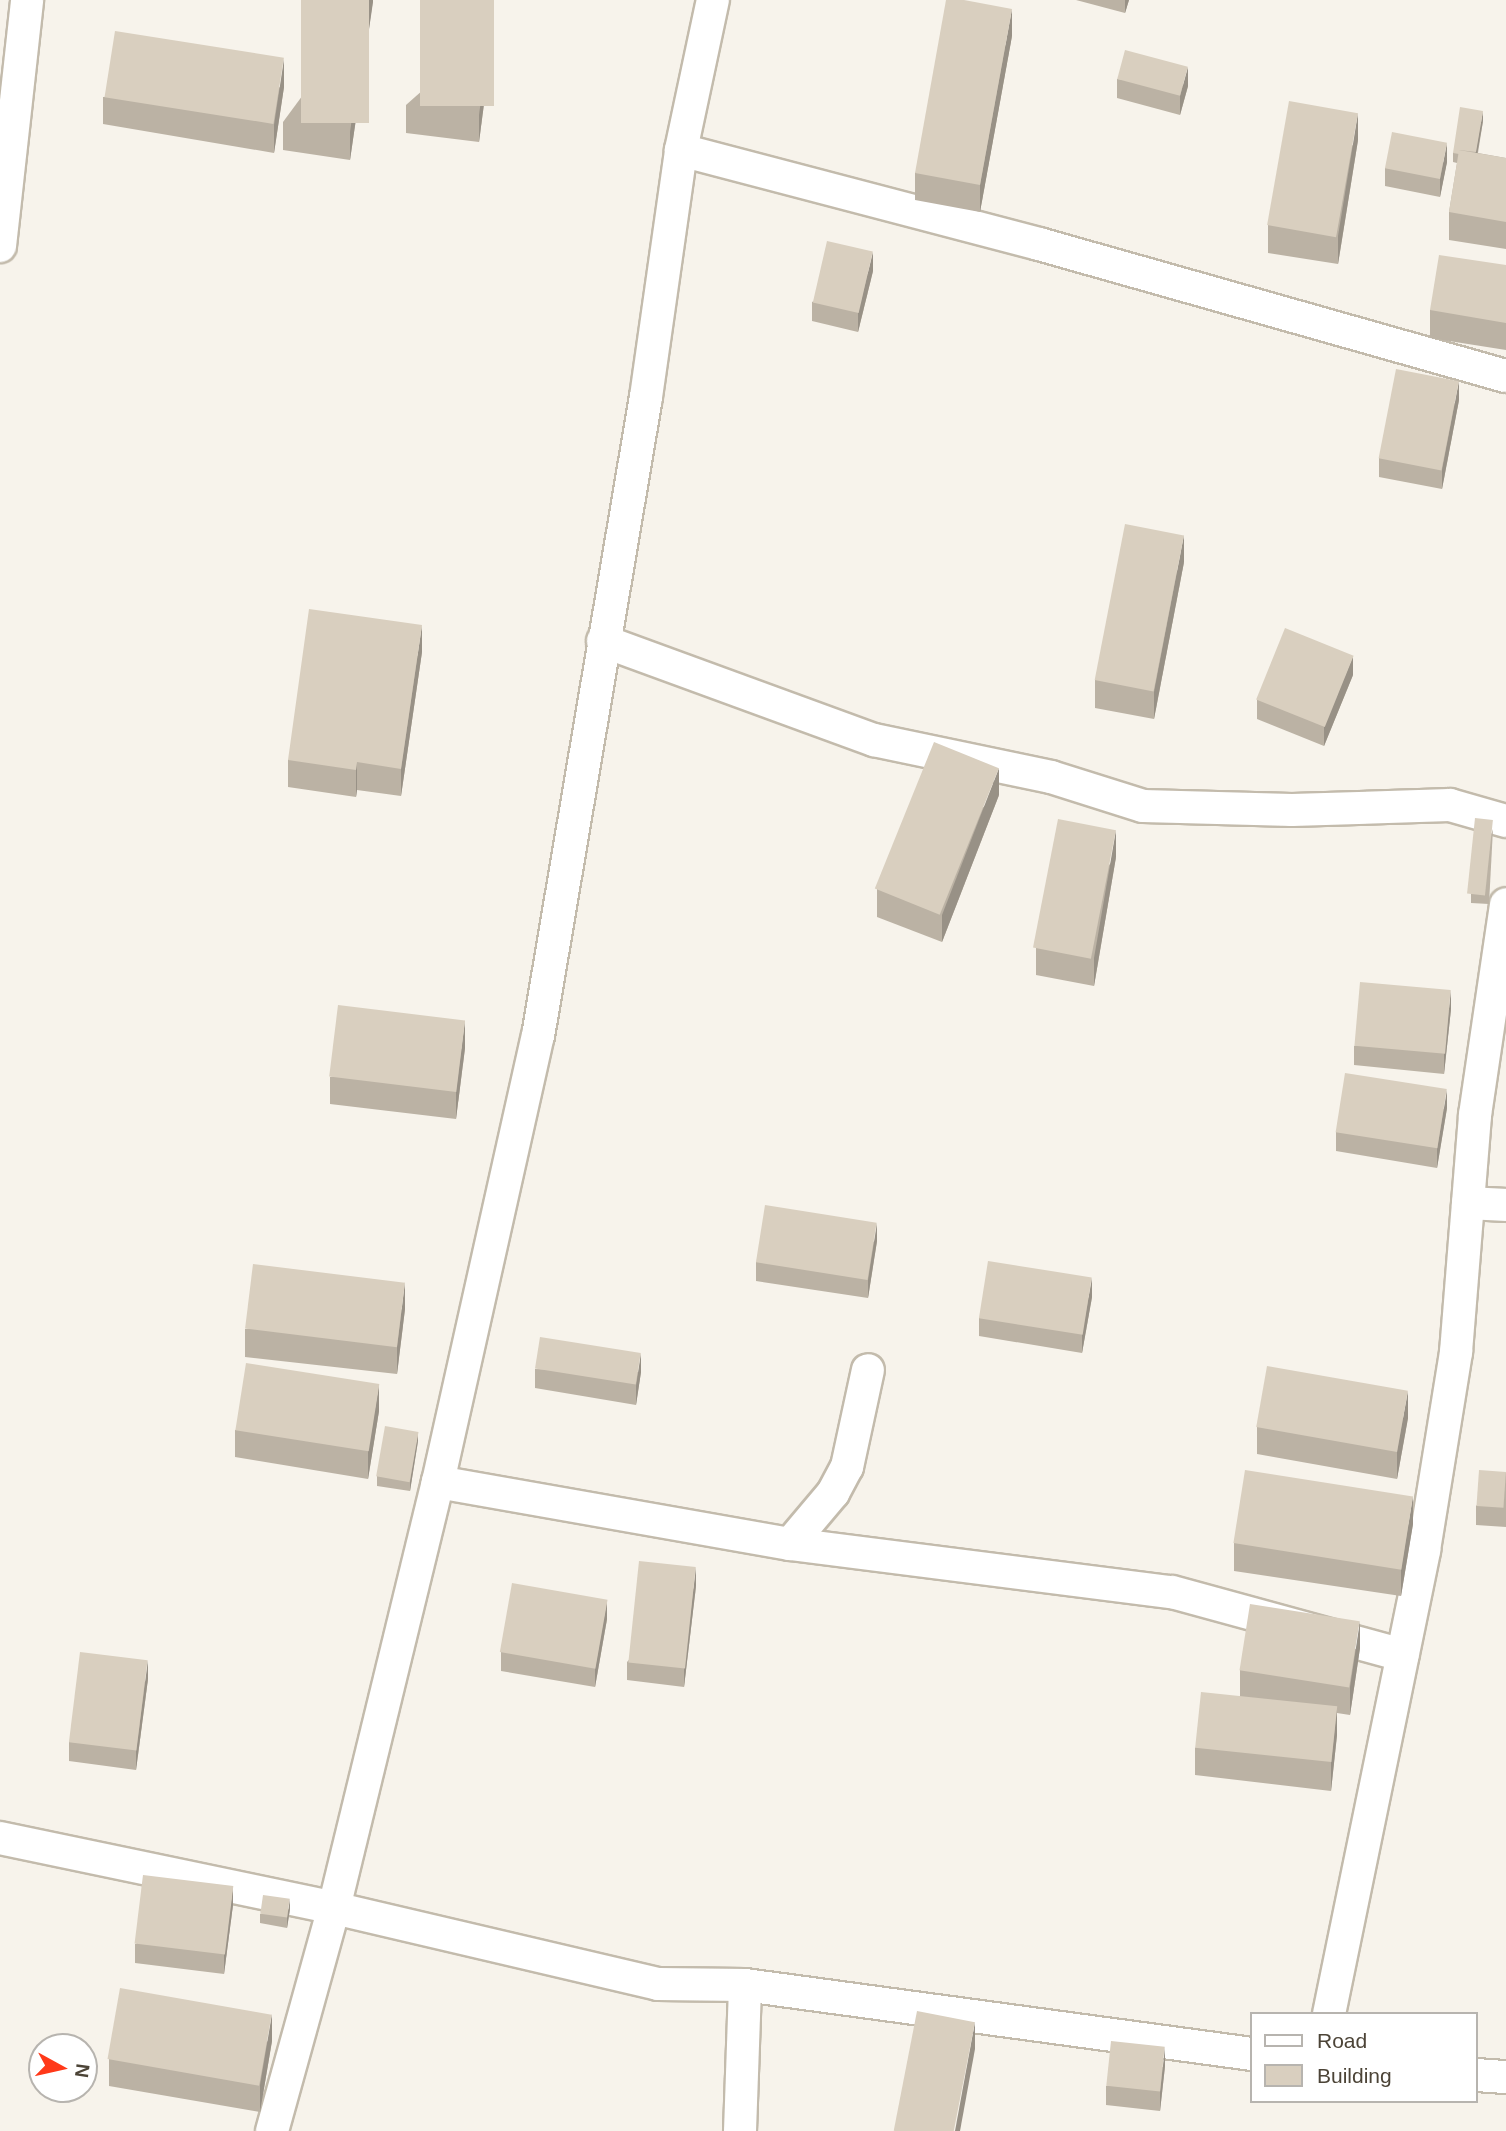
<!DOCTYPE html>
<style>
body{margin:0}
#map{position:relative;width:1506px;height:2131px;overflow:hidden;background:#f7f3eb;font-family:Helvetica,sans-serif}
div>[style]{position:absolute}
.roads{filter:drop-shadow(2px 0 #c3bbac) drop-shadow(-2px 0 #c3bbac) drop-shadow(0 2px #c3bbac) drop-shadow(0 -2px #c3bbac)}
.minor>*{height:32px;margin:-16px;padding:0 16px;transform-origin:16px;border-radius:16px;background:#fff}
.wall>*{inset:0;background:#bbb2a4}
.shaded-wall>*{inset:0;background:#989186}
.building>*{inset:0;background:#d9cfbf;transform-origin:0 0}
span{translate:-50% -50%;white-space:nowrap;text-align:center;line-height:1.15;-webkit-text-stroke:6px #fff;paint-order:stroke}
.legend{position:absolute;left:1250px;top:2012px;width:228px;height:91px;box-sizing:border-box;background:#fff;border:2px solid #b7b4af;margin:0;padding:9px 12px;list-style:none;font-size:21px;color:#4c4437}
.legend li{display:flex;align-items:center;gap:14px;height:35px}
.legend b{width:35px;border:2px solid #b7b4af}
.north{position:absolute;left:28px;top:2033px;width:70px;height:70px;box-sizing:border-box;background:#fff;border:2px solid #b7b4af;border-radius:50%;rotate:98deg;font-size:19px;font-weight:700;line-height:28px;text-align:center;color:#4c4437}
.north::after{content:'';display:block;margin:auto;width:24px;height:32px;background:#ff3919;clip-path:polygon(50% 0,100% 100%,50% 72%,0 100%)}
</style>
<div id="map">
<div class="roads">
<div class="minor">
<div style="left:681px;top:150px;width:370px;rotate:14.7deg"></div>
<div style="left:1039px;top:244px;width:485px;rotate:15.8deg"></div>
<div style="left:0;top:246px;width:247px;rotate:-83.7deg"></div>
<div style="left:603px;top:641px;width:289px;rotate:20.1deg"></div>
<div style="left:874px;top:740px;width:181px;rotate:11.8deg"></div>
<div style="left:1051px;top:777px;width:96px;rotate:17.5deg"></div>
<div style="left:1143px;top:806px;width:149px;rotate:1.5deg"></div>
<div style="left:1292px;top:810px;width:158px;rotate:-1.8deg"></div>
<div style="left:1450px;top:805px;width:58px;rotate:15.9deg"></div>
<div style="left:1468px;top:1203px;width:38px;rotate:3deg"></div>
<div style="left:438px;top:1482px;width:357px;rotate:10deg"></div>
<div style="left:790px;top:1544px;width:385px;rotate:7.2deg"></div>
<div style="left:1172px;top:1592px;width:239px;rotate:15.3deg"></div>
<div style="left:790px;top:1544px;width:67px;rotate:-49.9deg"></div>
<div style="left:833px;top:1493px;width:30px;rotate:-62deg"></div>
<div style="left:847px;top:1467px;width:99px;rotate:-77.8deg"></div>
<div style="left:0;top:1838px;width:341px;rotate:11.8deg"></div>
<div style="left:334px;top:1908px;width:333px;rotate:13.2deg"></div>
<div style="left:658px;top:1984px;width:87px;rotate:0.7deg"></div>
<div style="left:745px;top:1985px;width:512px;rotate:7.75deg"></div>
<div style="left:1329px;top:2014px;width:474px;rotate:-78.4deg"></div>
<div style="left:1424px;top:1550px;width:201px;rotate:-80.8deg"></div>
<div style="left:1456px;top:1352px;width:238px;rotate:-85.4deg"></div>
<div style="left:1475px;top:1115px;width:213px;rotate:-81.6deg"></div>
<div style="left:1476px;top:2075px;width:30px;rotate:4deg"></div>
<div style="left:272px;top:2131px;width:231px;rotate:-74.5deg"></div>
<div style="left:334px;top:1908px;width:439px;rotate:-76.3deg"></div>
<div style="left:438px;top:1482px;width:457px;rotate:-77.4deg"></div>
<div style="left:538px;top:1036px;width:648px;rotate:-80.41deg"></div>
<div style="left:646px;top:397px;width:249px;rotate:-81.9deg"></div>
<div style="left:681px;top:150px;width:153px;rotate:-78deg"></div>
<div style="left:740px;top:2131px;width:146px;rotate:-88deg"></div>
</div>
</div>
<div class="wall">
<div style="clip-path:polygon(373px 0,350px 160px,283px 150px,283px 122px)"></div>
<div style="clip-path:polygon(1076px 0,1129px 0,1125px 13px)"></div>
<div style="clip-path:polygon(494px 27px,479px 142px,406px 133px,406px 105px)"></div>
<div style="clip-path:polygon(1012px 36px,980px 212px,915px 200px,915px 173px)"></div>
<div style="clip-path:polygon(1117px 79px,1188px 86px,1180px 115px,1117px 98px)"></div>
<div style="clip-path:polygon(284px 87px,274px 153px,103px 124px,103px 97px)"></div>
<div style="clip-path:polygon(1483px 121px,1478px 153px,1506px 158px,1506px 143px,1506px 249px,1449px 240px,1449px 212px,1457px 163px,1453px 162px,1453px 153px)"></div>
<div style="clip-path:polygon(1358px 140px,1338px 264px,1268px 253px,1268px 225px)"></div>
<div style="clip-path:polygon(1447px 162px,1440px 197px,1385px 186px,1385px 168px)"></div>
<div style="clip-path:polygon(1506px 265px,1506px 350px,1430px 338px,1430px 310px)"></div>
<div style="clip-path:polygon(873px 271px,858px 332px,812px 321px,812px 302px)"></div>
<div style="clip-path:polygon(1459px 400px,1442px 489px,1379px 477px,1379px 458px)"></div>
<div style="clip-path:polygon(1184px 562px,1154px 719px,1095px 708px,1095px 680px)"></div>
<div style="clip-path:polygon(422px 652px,401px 796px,357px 790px,356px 797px,288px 787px,288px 760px)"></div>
<div style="clip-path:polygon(1353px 675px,1324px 746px,1257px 719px,1257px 700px)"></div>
<div style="clip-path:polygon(999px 795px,942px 942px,877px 917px,877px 889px)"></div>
<div style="clip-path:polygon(1493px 829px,1489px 904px,1471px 903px,1471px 894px)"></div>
<div style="clip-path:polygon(1116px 857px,1094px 986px,1036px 975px,1036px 948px)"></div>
<div style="clip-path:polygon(1451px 1009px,1444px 1074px,1354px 1065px,1354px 1046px)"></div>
<div style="clip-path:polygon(465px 1048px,456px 1119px,330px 1104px,330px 1077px)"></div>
<div style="clip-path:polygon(1447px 1108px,1437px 1168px,1336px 1151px,1336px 1132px)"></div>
<div style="clip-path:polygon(877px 1241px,868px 1298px,756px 1281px,756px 1262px)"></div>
<div style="clip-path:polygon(1092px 1297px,1082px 1353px,979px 1336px,979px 1318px)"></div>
<div style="clip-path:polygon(405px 1309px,397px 1374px,245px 1357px,245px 1329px)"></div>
<div style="clip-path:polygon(535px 1369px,641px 1372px,636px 1405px,535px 1388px)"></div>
<div style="clip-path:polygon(379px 1411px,368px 1479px,235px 1457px,235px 1430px)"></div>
<div style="clip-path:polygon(1408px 1418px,1397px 1479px,1257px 1454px,1257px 1427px)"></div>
<div style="clip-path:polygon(418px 1441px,410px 1491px,377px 1486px,377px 1476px)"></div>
<div style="clip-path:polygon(1506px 1472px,1506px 1527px,1476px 1525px,1476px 1506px)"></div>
<div style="clip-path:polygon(1413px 1524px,1401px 1596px,1234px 1571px,1234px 1543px)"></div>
<div style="clip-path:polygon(696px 1586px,684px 1687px,627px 1680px,627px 1662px)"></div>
<div style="clip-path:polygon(607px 1619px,595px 1687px,501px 1671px,501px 1652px)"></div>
<div style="clip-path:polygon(1360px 1648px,1350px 1715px,1337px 1713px,1337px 1735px,1331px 1791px,1195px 1775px,1195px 1748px,1240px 1696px,1240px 1670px)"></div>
<div style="clip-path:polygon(148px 1679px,136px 1770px,69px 1761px,69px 1742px)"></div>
<div style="clip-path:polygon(233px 1905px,224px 1974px,135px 1963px,135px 1944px)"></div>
<div style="clip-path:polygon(290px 1909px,287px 1928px,260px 1923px,260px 1914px)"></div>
<div style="clip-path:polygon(272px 2041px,260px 2112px,109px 2086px,109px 2059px)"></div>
<div style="clip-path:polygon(1165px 2066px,1160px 2111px,1106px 2105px,1106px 2086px)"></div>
</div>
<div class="shaded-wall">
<div style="clip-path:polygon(369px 0,373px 0,373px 2px,350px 160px,350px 132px)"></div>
<div style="clip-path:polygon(494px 0,494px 27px,479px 142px,479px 115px)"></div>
<div style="clip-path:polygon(1125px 0,1129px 0,1125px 13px)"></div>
<div style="clip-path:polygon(1012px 9px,1012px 36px,980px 212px,980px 185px)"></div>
<div style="clip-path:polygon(284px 59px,284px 87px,274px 153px,274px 125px)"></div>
<div style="clip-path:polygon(1188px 67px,1188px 86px,1180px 115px,1180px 96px)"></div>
<div style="clip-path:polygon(1483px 111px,1483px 121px,1475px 166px,1475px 156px)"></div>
<div style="clip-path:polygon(1358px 113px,1358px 140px,1338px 264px,1338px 236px)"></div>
<div style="clip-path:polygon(1447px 143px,1447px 162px,1440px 197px,1440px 179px)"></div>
<div style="clip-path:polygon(873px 252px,873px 271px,858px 332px,858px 313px)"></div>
<div style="clip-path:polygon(1459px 381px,1459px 400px,1442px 489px,1442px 470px)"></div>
<div style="clip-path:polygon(1184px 535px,1184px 562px,1154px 719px,1154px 692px)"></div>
<div style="clip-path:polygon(422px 625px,422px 652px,401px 796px,401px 769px)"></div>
<div style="clip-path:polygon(1353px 656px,1353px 675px,1324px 746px,1324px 727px)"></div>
<div style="clip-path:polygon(357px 762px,357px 790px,356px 797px,356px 770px)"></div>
<div style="clip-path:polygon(999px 768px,999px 795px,942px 942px,942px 915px)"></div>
<div style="clip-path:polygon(1116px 830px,1116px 857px,1094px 986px,1094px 958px)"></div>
<div style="clip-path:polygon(1451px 990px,1451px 1009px,1444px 1074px,1444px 1055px)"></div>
<div style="clip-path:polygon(465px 1020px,465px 1048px,456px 1119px,456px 1091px)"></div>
<div style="clip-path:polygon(1447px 1090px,1447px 1108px,1437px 1168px,1437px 1149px)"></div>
<div style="clip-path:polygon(877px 1223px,877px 1241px,868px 1298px,868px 1280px)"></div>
<div style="clip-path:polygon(1092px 1278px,1092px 1297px,1082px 1353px,1082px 1334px)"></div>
<div style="clip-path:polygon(405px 1282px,405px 1309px,397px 1374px,397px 1347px)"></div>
<div style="clip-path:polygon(641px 1353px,641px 1372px,636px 1405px,636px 1386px)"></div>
<div style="clip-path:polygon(379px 1384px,379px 1411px,368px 1479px,368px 1451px)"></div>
<div style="clip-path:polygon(1408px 1391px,1408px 1418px,1397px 1479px,1397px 1451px)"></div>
<div style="clip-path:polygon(418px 1432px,418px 1441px,410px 1491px,410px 1482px)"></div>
<div style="clip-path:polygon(1413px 1496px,1413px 1524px,1401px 1596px,1401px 1569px)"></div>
<div style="clip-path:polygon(696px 1567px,696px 1586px,684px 1687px,684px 1668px)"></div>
<div style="clip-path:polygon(607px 1600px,607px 1619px,595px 1687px,595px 1668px)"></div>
<div style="clip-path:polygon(1360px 1621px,1360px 1648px,1350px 1715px,1350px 1687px)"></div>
<div style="clip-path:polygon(148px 1660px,148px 1679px,136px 1770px,136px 1751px)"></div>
<div style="clip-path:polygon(1337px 1707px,1337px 1735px,1331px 1791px,1331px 1763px)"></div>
<div style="clip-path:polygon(233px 1886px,233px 1905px,224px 1974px,224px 1955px)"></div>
<div style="clip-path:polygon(290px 1899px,290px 1909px,287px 1928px,287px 1918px)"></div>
<div style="clip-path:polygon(272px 2014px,272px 2041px,260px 2112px,260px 2085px)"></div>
<div style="clip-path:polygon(975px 2022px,975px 2049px,960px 2131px,955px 2131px)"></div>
<div style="clip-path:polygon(1165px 2047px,1165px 2066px,1160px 2111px,1160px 2093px)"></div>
</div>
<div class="building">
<div style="left:301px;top:0;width:68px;height:123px"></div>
<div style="left:420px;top:0;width:74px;height:106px"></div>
<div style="clip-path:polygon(946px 0,964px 0,1012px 9px,980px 185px,915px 173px)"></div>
<div style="left:115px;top:31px;width:171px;height:67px;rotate:9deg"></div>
<div style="left:1125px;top:50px;width:65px;height:30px;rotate:15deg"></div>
<div style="left:1289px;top:101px;width:70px;height:126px;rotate:10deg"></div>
<div style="clip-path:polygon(1460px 107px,1483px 111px,1476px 152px,1459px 150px,1459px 154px,1453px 153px)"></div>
<div style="left:1392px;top:132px;width:56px;height:37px;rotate:11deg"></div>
<div style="clip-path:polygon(1459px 150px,1506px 158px,1506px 222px,1449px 212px)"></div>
<div style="left:827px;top:241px;width:47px;height:63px;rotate:13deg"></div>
<div style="clip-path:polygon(1439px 255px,1506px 265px,1506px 323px,1430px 310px)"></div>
<div style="left:1396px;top:369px;width:64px;height:91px;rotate:11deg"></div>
<div style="left:1125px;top:524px;width:60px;height:159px;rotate:11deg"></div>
<div style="clip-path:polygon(309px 609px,422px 625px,401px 769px,357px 762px,356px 770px,288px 760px)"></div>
<div style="left:1285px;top:628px;width:74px;height:77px;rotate:22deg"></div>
<div style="left:934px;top:742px;width:70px;height:158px;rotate:22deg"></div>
<div style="left:1475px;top:818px;width:18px;height:76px;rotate:6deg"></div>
<div style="left:1058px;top:819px;width:59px;height:131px;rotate:11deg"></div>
<div style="left:1360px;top:982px;width:91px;height:64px;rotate:5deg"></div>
<div style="left:338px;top:1005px;width:128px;height:72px;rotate:7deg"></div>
<div style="left:1345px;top:1073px;width:103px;height:60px;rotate:9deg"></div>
<div style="left:765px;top:1205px;width:113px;height:58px;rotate:9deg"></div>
<div style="left:988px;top:1261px;width:105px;height:58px;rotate:9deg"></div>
<div style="left:253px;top:1264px;width:153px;height:65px;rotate:7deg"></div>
<div style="left:540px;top:1337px;width:102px;height:32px;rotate:9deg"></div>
<div style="left:246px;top:1363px;width:135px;height:68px;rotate:9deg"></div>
<div style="left:1267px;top:1366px;width:143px;height:62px;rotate:10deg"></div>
<div style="left:385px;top:1426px;width:34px;height:51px;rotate:10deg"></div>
<div style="left:1245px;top:1470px;width:170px;height:74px;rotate:9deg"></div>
<div style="left:1479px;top:1470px;width:27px;height:36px;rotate:4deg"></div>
<div style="left:639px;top:1561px;width:57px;height:102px;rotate:6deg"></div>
<div style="left:512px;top:1583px;width:97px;height:70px;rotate:10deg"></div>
<div style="left:1250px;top:1604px;width:111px;height:67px;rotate:9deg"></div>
<div style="left:80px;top:1652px;width:68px;height:91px;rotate:7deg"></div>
<div style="left:1201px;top:1692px;width:137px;height:56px;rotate:6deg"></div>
<div style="left:143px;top:1875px;width:91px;height:69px;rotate:7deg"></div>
<div style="left:263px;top:1895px;width:27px;height:19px;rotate:8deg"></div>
<div style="left:120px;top:1988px;width:154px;height:72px;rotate:10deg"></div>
<div style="left:917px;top:2011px;width:59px;height:122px;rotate:11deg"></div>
<div style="left:1111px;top:2041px;width:54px;height:45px;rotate:6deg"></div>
</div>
<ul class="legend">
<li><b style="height:9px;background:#fff"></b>Road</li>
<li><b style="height:19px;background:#d9cfbf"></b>Building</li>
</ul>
<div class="north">N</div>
</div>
